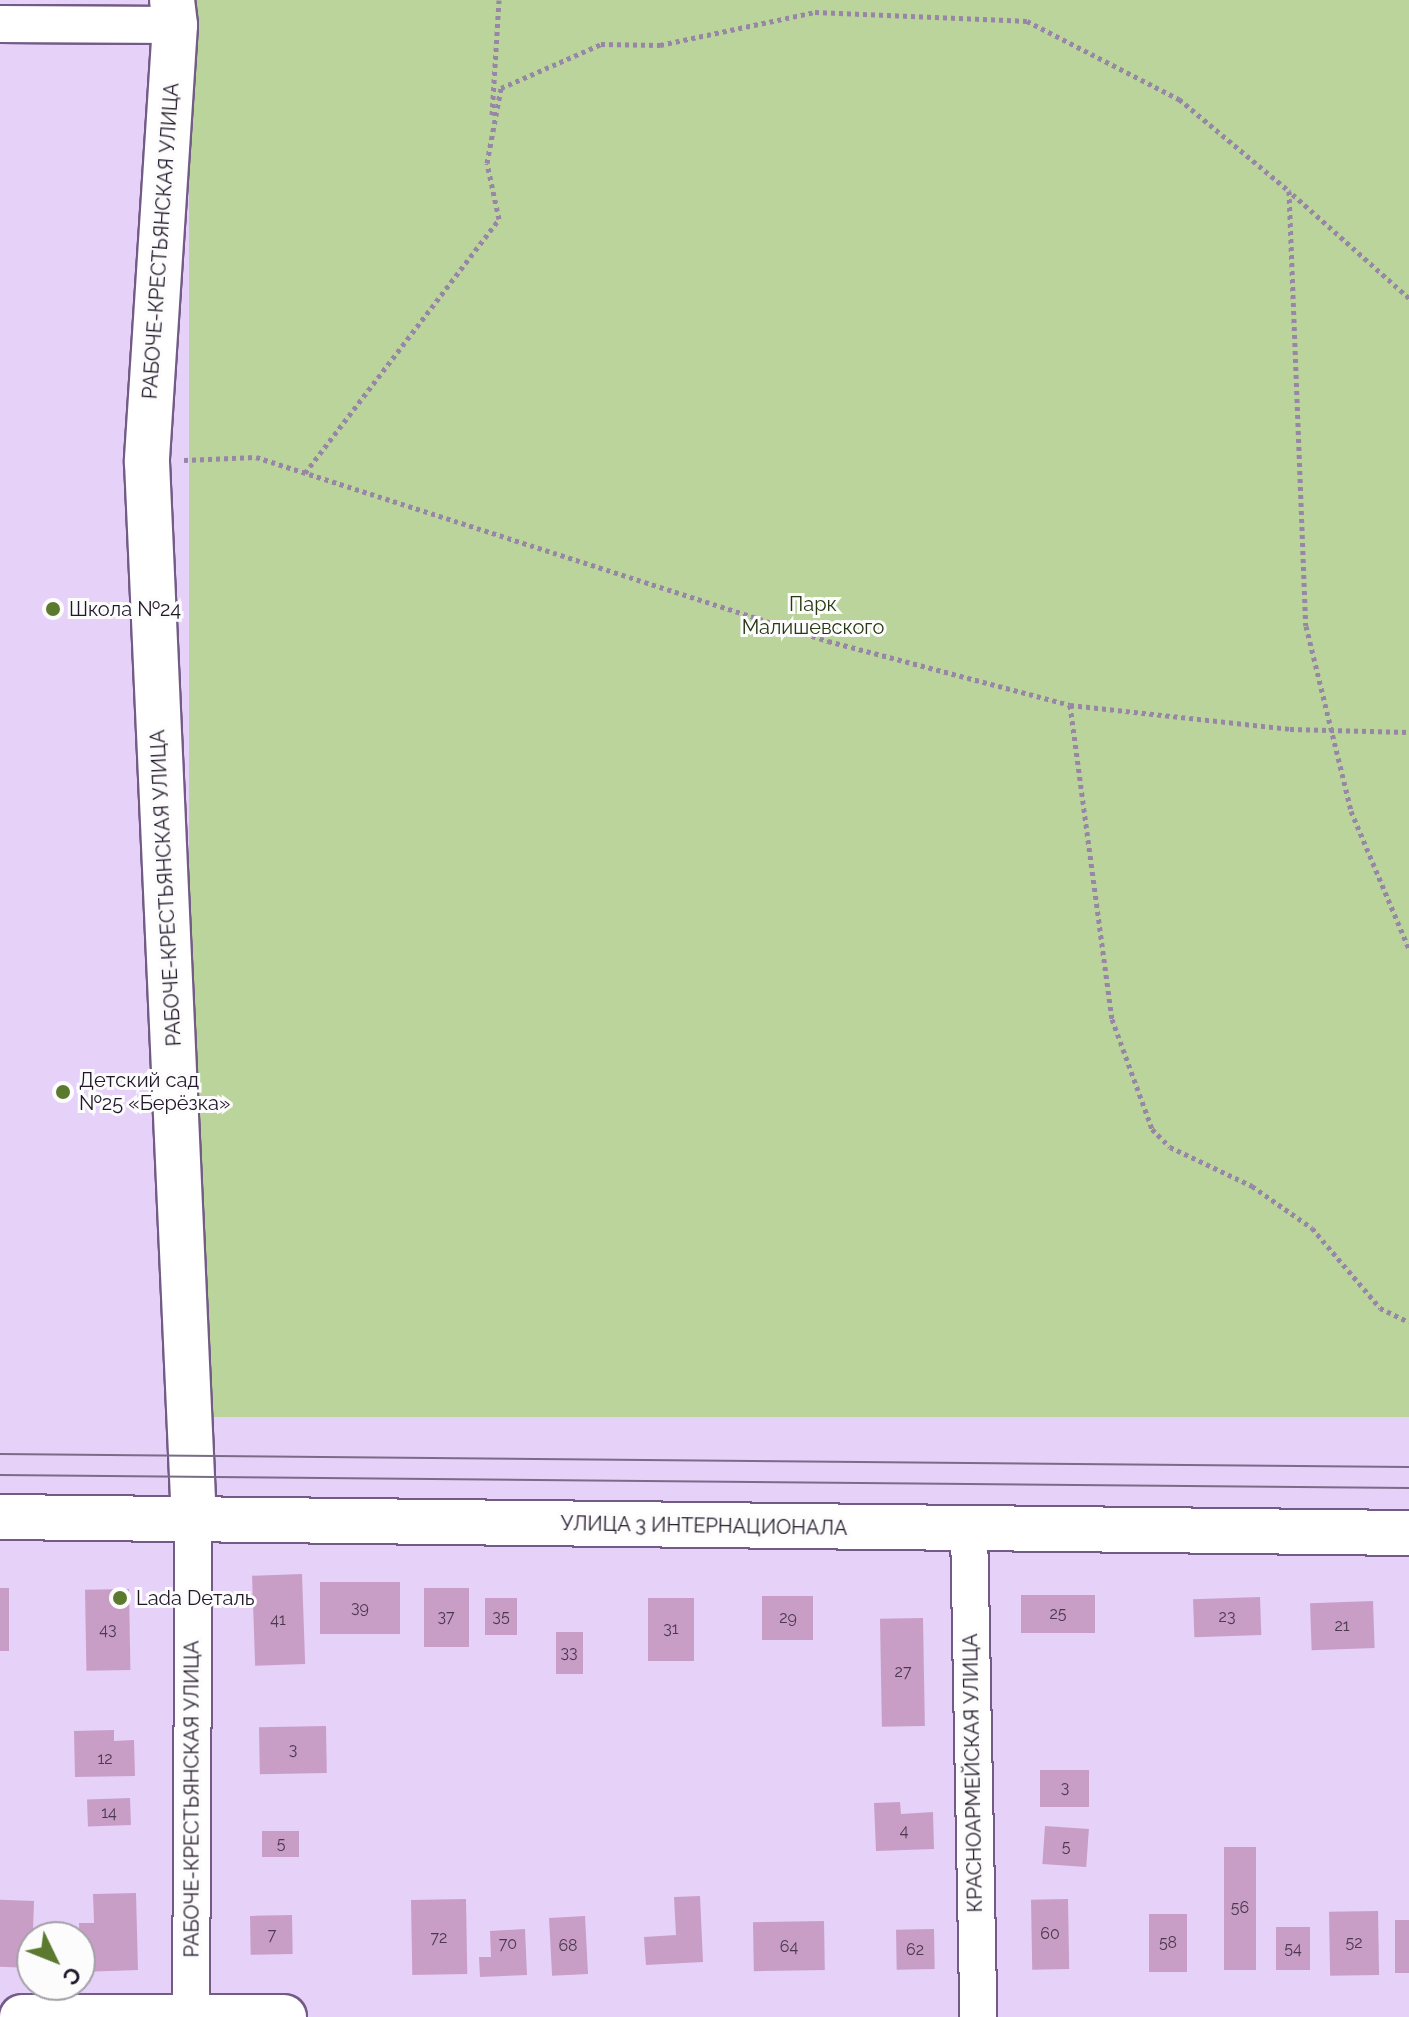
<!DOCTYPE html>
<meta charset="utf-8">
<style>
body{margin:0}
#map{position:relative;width:1409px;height:2017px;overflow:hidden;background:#e6d1f9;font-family:Raleway,sans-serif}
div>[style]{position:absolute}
.green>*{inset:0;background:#bad49c;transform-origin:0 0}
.building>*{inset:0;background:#c99ec6;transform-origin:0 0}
.path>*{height:5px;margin-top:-2.5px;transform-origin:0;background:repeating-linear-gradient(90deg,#9786a5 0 4px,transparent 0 8px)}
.roads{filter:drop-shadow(2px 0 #735b87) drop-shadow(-2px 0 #735b87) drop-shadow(0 2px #735b87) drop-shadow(0 -2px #735b87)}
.street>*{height:36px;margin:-18px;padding:0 18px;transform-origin:18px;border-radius:18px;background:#fff}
.secondary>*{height:44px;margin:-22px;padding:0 22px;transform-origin:22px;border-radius:22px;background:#fff}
.primary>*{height:44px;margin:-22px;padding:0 22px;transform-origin:22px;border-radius:22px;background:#fff}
.tram>*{height:2px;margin:-1px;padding:0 1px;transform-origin:1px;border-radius:1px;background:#7a6b87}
.dots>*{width:22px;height:22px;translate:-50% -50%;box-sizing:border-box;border:4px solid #fcfcfc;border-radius:50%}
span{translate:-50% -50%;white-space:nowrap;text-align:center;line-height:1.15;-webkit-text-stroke:6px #fcfcfc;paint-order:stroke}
.number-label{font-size:16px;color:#4b3950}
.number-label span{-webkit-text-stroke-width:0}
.street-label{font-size:20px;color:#211729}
.park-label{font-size:20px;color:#283714}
.poi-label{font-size:20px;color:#211729}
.left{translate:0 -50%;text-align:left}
.north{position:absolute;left:16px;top:1921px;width:80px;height:80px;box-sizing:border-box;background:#fcfcfc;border:2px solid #a4a0a8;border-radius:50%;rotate:133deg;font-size:22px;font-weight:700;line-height:32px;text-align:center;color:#211729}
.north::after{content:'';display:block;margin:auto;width:28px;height:36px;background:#5b7a30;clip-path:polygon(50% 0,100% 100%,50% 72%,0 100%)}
</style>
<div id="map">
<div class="green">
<div style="left:189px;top:0;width:1220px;height:1417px"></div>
</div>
<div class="building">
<div style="left:302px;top:1574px;width:90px;height:50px;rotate:88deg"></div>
<div style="left:320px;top:1582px;width:80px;height:52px"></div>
<div style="left:0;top:1588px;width:9px;height:63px"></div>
<div style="left:424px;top:1588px;width:45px;height:59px"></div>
<div style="left:129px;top:1589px;width:81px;height:44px;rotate:89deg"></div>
<div style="left:1021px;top:1595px;width:74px;height:38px"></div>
<div style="left:762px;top:1596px;width:51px;height:44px"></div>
<div style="left:1260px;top:1597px;width:38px;height:67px;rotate:88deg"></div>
<div style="left:485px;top:1598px;width:32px;height:37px"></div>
<div style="left:648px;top:1598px;width:46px;height:63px"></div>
<div style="left:1373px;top:1601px;width:47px;height:63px;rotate:88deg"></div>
<div style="left:923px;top:1618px;width:108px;height:43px;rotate:89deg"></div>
<div style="left:556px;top:1632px;width:27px;height:42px"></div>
<div style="left:326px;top:1726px;width:47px;height:67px;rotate:89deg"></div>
<div style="clip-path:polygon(114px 1730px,114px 1741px,134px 1740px,135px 1776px,75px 1777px,74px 1731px)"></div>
<div style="left:1040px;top:1770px;width:49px;height:37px"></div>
<div style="left:130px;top:1798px;width:27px;height:43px;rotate:88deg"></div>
<div style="clip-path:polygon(900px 1802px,901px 1814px,933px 1812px,934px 1849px,876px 1851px,874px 1803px)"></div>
<div style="left:1045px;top:1826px;width:44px;height:38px;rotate:4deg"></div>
<div style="left:262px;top:1831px;width:37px;height:26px"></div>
<div style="left:1224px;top:1847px;width:32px;height:123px"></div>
<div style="clip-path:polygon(136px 1893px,138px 1970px,80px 1972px,79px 1923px,94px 1923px,93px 1894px)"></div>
<div style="clip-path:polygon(700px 1896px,703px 1962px,646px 1965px,644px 1937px,676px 1935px,674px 1897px)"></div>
<div style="left:466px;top:1899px;width:75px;height:55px;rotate:89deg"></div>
<div style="left:1068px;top:1899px;width:70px;height:37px;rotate:89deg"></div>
<div style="left:34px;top:1901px;width:67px;height:34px;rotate:92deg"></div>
<div style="left:1378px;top:1911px;width:64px;height:49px;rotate:89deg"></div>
<div style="left:1149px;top:1914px;width:38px;height:58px"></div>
<div style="left:292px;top:1915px;width:39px;height:42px;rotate:89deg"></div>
<div style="left:585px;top:1916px;width:58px;height:36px;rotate:87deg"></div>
<div style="left:1395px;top:1920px;width:14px;height:53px"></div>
<div style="left:824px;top:1921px;width:49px;height:71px;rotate:89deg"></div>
<div style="left:1276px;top:1927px;width:34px;height:43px"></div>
<div style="clip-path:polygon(525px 1929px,527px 1975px,480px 1977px,479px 1957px,491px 1957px,490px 1931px)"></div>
<div style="left:934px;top:1929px;width:40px;height:38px;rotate:89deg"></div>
</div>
<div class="path">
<div style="left:492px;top:115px;width:115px;rotate:-86.5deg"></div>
<div style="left:1409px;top:298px;width:161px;rotate:-138.3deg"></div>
<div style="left:1289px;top:191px;width:435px;rotate:87.8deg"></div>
<div style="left:1306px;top:626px;width:190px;rotate:76.3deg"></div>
<div style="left:1351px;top:811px;width:150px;rotate:67.2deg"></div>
<div style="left:184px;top:460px;width:72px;rotate:-2.4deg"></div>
<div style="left:256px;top:457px;width:601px;rotate:17.83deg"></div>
<div style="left:828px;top:641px;width:250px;rotate:14.8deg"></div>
<div style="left:1070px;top:705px;width:221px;rotate:6.2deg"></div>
<div style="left:1290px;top:729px;width:119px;rotate:1.4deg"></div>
<div style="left:305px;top:473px;width:320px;rotate:-52.6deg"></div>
<div style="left:499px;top:219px;width:57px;rotate:-102.1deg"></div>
<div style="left:487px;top:163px;width:76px;rotate:-79.4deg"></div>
<div style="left:501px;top:88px;width:109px;rotate:-23.7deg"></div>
<div style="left:601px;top:44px;width:59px;rotate:1deg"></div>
<div style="left:660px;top:45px;width:158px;rotate:-12deg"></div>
<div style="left:815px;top:12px;width:212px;rotate:2.4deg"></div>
<div style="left:1027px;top:21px;width:171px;rotate:27.2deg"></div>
<div style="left:1179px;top:99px;width:143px;rotate:39.9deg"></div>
<div style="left:1070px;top:705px;width:317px;rotate:82.4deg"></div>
<div style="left:1112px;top:1019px;width:117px;rotate:70deg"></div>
<div style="left:1152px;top:1129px;width:25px;rotate:45deg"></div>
<div style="left:1170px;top:1147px;width:91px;rotate:25.4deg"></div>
<div style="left:1252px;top:1186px;width:73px;rotate:35deg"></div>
<div style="left:1312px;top:1228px;width:105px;rotate:49.6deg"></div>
<div style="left:1380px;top:1308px;width:32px;rotate:26deg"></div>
</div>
<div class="roads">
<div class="street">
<div style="left:0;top:24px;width:175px;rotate:0.3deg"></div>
<div style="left:969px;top:1528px;width:489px;rotate:88.9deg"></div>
<div style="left:191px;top:2017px;width:497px;rotate:-89.7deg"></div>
</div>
<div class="secondary">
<div style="left:172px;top:0;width:25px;rotate:83deg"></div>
<div style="left:175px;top:25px;width:438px;rotate:93.7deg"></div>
<div style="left:147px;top:462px;width:1059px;rotate:87.46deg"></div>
<div style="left:22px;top:2017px;width:262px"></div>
</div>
<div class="primary">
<div style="left:0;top:1517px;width:1409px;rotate:0.65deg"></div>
</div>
</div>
<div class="tram">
<div style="left:0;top:1454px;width:1409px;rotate:0.53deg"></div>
<div style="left:0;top:1475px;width:1409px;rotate:0.53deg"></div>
</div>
<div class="dots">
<div style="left:53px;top:609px;background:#5b7a30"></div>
<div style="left:63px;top:1092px;background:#5b7a30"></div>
<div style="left:120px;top:1598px;background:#5b7a30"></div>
</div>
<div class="number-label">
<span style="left:360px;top:1608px">39</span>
<span style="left:1058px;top:1614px">25</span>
<span style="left:446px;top:1617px">37</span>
<span style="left:501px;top:1617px">35</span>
<span style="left:1227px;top:1617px">23</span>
<span style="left:788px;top:1618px">29</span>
<span style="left:278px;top:1620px">41</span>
<span style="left:1342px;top:1626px">21</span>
<span style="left:671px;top:1629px">31</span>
<span style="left:108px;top:1630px">43</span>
<span style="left:569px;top:1653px">33</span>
<span style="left:903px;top:1672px">27</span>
<span style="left:293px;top:1750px">3</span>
<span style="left:105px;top:1759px">12</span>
<span style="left:1065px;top:1788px">3</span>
<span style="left:109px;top:1813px">14</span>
<span style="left:904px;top:1831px">4</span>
<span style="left:281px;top:1844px">5</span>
<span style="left:1066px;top:1847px">5</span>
<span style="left:1240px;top:1908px">56</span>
<span style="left:1050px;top:1934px">60</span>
<span style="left:272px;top:1935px">7</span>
<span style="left:439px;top:1938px">72</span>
<span style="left:1168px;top:1943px">58</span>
<span style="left:1354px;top:1943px">52</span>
<span style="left:508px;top:1944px">70</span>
<span style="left:568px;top:1946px">68</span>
<span style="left:789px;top:1947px">64</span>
<span style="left:1293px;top:1949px">54</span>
<span style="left:915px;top:1950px">62</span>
</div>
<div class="street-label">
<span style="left:161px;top:241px;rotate:-86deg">РАБОЧЕ-КРЕСТЬЯНСКАЯ УЛИЦА</span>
<span style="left:166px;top:888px;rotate:-93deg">РАБОЧЕ-КРЕСТЬЯНСКАЯ УЛИЦА</span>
<span style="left:704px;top:1526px;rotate:1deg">УЛИЦА 3 ИНТЕРНАЦИОНАЛА</span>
<span style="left:973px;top:1773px;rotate:-91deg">КРАСНОАРМЕЙСКАЯ УЛИЦА</span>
<span style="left:192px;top:1799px;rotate:-90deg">РАБОЧЕ-КРЕСТЬЯНСКАЯ УЛИЦА</span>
</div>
<div class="park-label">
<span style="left:813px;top:616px">Парк<br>Малишевского</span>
</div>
<div class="poi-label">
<span class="left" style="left:69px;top:609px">Школа №24</span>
<span class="left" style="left:79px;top:1092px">Детский сад<br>№25 «Берёзка»</span>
<span class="left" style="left:136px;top:1598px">Lada Dеталь</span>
</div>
<div class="north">С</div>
</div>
